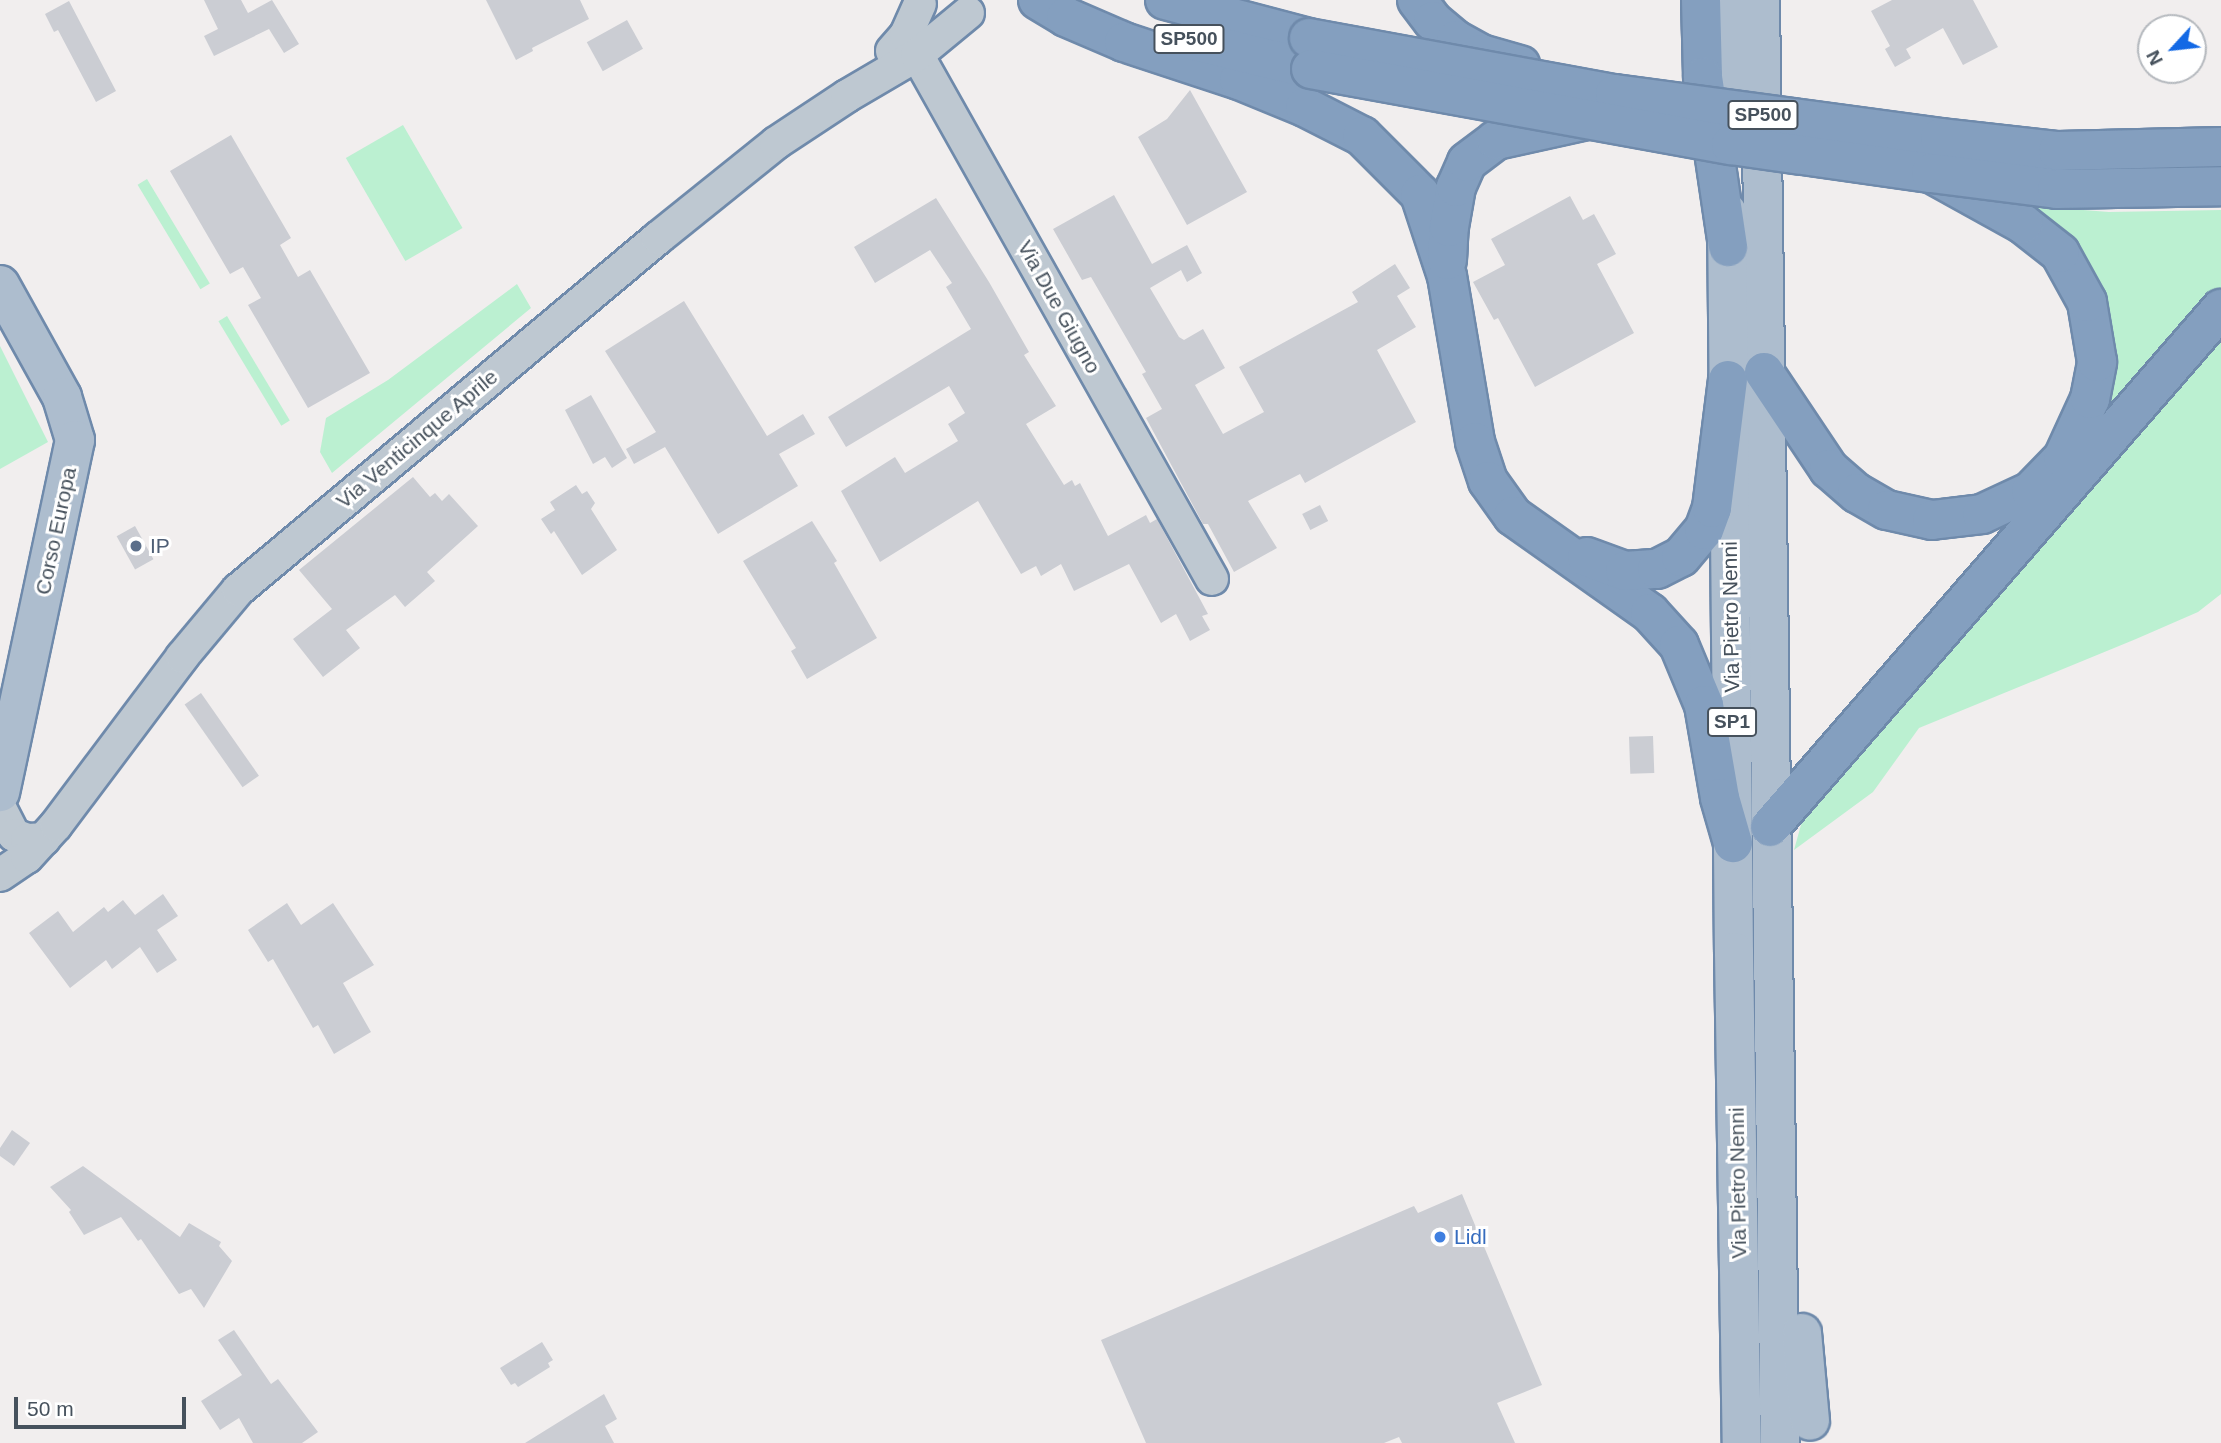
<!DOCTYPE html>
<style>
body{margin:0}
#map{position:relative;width:2221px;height:1443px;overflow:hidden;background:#f1eeee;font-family:Helvetica,sans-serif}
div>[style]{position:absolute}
.green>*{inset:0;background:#bbf0d1;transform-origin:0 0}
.building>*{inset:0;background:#cbcdd3;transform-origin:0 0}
.roads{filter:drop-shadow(2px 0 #6f8aab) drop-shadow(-2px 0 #6f8aab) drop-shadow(0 2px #6f8aab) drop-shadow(0 -2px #6f8aab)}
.minor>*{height:32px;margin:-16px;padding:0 16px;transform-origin:16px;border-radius:16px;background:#bec8d1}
.major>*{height:38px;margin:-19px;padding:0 19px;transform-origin:19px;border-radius:19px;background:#adbdce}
.highway>*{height:38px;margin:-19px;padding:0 19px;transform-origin:19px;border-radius:19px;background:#849fbf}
.bridges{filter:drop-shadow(2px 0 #6f8aab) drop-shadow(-2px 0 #6f8aab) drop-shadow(0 2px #6f8aab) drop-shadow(0 -2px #6f8aab)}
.highway-bridge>*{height:38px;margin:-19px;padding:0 19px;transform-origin:19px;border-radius:19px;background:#849fbf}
.dots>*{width:19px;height:19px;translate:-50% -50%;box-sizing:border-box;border:4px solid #fff;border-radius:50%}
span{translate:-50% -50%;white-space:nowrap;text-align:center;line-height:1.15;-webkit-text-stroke:6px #fff;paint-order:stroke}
.shield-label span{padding:2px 5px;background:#fff;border:2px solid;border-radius:5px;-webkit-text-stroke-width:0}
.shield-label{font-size:19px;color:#46515c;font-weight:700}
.street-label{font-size:21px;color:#46515c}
.service-label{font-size:21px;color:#4e5e75}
.left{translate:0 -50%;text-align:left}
.shop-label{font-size:21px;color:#366cbe}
.north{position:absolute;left:2137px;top:14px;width:70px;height:70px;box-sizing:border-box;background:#fff;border:2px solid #b5b9be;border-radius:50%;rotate:243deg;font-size:19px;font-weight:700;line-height:28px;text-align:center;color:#46515c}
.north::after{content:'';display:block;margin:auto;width:24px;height:32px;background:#1369e5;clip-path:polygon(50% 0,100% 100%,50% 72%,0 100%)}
.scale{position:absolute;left:14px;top:1397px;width:172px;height:32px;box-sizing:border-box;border:4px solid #46515c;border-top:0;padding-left:9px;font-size:21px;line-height:24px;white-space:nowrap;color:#46515c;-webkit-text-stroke:5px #fff;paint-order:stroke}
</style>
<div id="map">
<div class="green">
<div style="left:403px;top:125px;width:119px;height:66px;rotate:60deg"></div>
<div style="left:147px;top:179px;width:122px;height:11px;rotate:59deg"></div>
<div style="clip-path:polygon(2018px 205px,2109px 212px,2221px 210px,2221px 594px,2198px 612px,2136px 639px,1919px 728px,1873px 792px,1794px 850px,1804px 814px,2100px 467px,2105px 361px)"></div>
<div style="clip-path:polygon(517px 284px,531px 308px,332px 473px,320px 452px,326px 418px,388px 380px)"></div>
<div style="left:227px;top:316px;width:122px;height:10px;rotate:59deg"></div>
<div style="clip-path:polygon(0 346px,48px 442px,0 469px)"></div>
</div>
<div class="building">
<div style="clip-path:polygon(204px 0,241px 0,248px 13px,272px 0,299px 44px,284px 53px,269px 29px,214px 56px,204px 36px,218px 29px)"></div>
<div style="clip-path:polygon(486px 0,580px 0,589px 19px,532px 48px,533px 51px,516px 60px)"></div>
<div style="clip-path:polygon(1892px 0,1973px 0,1998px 47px,1963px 65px,1943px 28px,1906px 49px,1911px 58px,1895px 67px,1885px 49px,1890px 46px,1871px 11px)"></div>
<div style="clip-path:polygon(69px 1px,116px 91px,96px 102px,58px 30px,54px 32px,45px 14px)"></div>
<div style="left:627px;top:20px;width:33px;height:46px;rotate:61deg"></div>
<div style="clip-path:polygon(1190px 90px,1247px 192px,1187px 225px,1138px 137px,1167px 119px)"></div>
<div style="clip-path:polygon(231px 135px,291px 238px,280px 245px,298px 277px,310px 270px,370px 373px,308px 408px,248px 305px,261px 298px,243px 267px,230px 274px,170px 171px)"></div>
<div style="clip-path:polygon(1114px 195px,1152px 264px,1187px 245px,1202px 273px,1187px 282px,1181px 270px,1150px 288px,1179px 337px,1184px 340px,1203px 329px,1225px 368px,1195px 385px,1223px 434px,1264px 412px,1239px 367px,1358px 302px,1352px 292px,1395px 264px,1410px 288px,1397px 296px,1416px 327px,1377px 350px,1416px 422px,1305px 483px,1300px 474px,1248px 501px,1277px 548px,1234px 572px,1208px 524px,1203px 524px,1146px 418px,1162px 409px,1142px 374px,1146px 372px,1091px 277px,1082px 280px,1053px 229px)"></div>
<div style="clip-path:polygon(1570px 196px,1583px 220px,1594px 214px,1616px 254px,1597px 264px,1634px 333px,1535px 387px,1498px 318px,1494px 320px,1473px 282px,1505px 265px,1491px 239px)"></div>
<div style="clip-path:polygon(936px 198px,989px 282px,1029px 352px,1024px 355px,1056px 406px,1026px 424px,1064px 485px,1072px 480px,1075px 486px,1080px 483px,1108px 536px,1146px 515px,1150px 523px,1157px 519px,1208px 614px,1202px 616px,1210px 630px,1190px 641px,1176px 614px,1161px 623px,1129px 564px,1074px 591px,1061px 564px,1041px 576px,1036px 566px,1021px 574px,978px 501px,880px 562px,841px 491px,895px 457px,905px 473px,958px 441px,948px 424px,965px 413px,949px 386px,846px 447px,828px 417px,971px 329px,946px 287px,952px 283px,930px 250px,875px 283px,854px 247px)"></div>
<div style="clip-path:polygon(684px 301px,767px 436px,803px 414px,815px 434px,779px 454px,798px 486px,718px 534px,665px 447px,634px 464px,626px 449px,656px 432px,605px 351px)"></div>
<div style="clip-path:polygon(591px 395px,627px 458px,612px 468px,605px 457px,593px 464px,565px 410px)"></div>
<div style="clip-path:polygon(413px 477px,430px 497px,435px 493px,442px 501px,449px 494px,478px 526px,427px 572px,435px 581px,405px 607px,395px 595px,346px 630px,360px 648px,323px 677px,293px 639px,332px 609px,299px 570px)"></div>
<div style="clip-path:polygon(576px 485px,582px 494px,587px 491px,595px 503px,591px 509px,617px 550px,582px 575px,554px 531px,551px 534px,541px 519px,555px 510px,550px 502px)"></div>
<div style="left:1320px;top:505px;width:18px;height:20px;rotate:63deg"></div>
<div style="clip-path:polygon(812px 521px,837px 561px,834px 563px,877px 638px,807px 679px,791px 651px,796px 648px,743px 561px)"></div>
<div style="left:135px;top:526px;width:38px;height:21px;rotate:61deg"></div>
<div style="left:201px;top:693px;width:101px;height:20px;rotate:55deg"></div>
<div style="left:1653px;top:736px;width:37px;height:24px;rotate:88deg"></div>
<div style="clip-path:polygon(163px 894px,178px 916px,157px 930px,177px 960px,157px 973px,140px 947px,112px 969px,106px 960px,70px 988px,29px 933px,58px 911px,73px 932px,104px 907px,108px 912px,123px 900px,135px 915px)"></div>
<div style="clip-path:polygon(287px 903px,301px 925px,333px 903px,374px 965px,343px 983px,371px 1032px,334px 1054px,318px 1025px,313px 1028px,273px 959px,268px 962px,248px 930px)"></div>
<div style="clip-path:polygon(12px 1130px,30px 1143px,14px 1166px,0 1156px,0 1148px)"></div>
<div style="clip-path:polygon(83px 1166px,180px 1237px,189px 1223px,221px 1242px,219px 1246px,232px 1261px,204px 1308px,191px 1289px,179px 1294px,141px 1239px,138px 1241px,121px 1217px,84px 1235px,69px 1212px,71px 1210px,50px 1187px)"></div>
<div style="clip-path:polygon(1462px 1194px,1542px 1385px,1497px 1403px,1515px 1443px,1402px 1443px,1399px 1437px,1384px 1443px,1146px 1443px,1101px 1340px,1414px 1206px,1418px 1213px)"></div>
<div style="clip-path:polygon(234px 1330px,271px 1384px,278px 1379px,318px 1432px,302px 1443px,253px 1443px,239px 1418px,220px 1430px,201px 1401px,242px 1375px,218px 1340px)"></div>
<div style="clip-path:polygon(542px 1342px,553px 1360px,548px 1363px,550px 1367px,518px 1387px,515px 1383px,511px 1385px,500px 1368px)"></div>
<div style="clip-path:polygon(604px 1394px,617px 1419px,605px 1426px,614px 1443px,525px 1443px)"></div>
</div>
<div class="roads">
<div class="minor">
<div style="left:906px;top:35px;width:624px;rotate:60.64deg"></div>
<div style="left:892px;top:51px;width:21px;rotate:-49deg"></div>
<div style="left:906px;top:35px;width:34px;rotate:-66deg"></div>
<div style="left:0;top:808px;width:30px;rotate:63deg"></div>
<div style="left:14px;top:835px;width:14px;rotate:21deg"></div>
<div style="left:27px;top:840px;width:17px;rotate:-3deg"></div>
<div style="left:0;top:875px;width:32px;rotate:-34deg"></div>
<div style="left:27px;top:857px;width:43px;rotate:-47.8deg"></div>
<div style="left:56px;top:825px;width:210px;rotate:-53.1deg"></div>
<div style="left:182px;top:657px;width:87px;rotate:-50.1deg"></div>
<div style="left:238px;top:590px;width:548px;rotate:-39.97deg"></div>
<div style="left:658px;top:238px;width:151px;rotate:-38.8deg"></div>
<div style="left:776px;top:143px;width:85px;rotate:-33.5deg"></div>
<div style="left:847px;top:96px;width:81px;rotate:-30.4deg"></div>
<div style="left:917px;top:55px;width:66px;rotate:-39.5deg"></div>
</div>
<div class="major">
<div style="left:1724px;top:0;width:141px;rotate:89.2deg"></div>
<div style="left:1760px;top:0;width:1443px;rotate:89.21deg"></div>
<div style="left:1727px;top:212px;width:740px;rotate:89.46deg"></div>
<div style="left:1734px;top:952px;width:491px;rotate:89.1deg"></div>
<div style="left:0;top:285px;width:128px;rotate:61deg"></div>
<div style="left:62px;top:397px;width:45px;rotate:73.2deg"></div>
<div style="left:75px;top:440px;width:360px;rotate:102deg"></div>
<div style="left:1802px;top:1333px;width:88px;rotate:84.8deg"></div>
</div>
<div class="highway">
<div style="left:1038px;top:0;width:33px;rotate:31deg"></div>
<div style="left:1066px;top:17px;width:63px;rotate:23.3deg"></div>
<div style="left:1124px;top:42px;width:121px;rotate:18.3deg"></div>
<div style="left:1239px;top:80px;width:71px;rotate:22.2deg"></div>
<div style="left:1305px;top:107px;width:64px;rotate:27deg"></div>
<div style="left:1362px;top:136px;width:82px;rotate:45deg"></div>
<div style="left:1420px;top:194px;width:86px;rotate:71.8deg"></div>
<div style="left:1447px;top:276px;width:168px;rotate:80.4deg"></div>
<div style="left:1475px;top:442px;width:41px;rotate:71.6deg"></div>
<div style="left:1488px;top:481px;width:43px;rotate:54.5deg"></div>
<div style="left:1513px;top:516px;width:168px;rotate:35.3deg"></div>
<div style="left:1650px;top:613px;width:43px;rotate:47.8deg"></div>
<div style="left:1679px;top:645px;width:65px;rotate:67.4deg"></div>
<div style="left:1704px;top:705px;width:94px;rotate:80.2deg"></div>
<div style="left:1720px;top:798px;width:47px;rotate:73.9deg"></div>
<div style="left:1165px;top:0;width:149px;rotate:14.8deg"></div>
<div style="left:1417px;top:0;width:26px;rotate:53deg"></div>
<div style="left:1433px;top:21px;width:30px;rotate:40deg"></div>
<div style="left:1456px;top:40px;width:29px;rotate:29deg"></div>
<div style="left:1481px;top:54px;width:41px;rotate:15.8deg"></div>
<div style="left:1701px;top:0;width:77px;rotate:88.5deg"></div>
<div style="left:1703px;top:77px;width:172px;rotate:81.6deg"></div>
<div style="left:1191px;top:40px;width:123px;rotate:13.6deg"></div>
<div style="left:1447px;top:260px;width:33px;rotate:-87deg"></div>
<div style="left:1449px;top:227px;width:41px;rotate:-80.1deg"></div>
<div style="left:1456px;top:187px;width:27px;rotate:-66deg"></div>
<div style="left:1467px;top:162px;width:36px;rotate:-37deg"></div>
<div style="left:1496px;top:140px;width:93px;rotate:-12.4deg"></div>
<div style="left:1764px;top:372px;width:117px;rotate:56.2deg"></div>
<div style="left:1829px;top:469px;width:37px;rotate:41deg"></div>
<div style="left:1857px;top:493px;width:34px;rotate:30deg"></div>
<div style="left:1887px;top:510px;width:46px;rotate:12.5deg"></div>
<div style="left:1932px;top:520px;width:50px;rotate:-6.8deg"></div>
<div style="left:1982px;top:514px;width:54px;rotate:-25.1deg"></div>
<div style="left:2031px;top:491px;width:46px;rotate:-45.9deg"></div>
<div style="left:2063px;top:458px;width:65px;rotate:-65.4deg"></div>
<div style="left:2090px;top:399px;width:38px;rotate:-79deg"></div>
<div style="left:2097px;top:362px;width:61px;rotate:-99.5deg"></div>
<div style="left:2087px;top:302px;width:56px;rotate:-118.9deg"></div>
<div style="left:2060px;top:253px;width:47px;rotate:-141.9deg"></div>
<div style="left:2023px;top:224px;width:105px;rotate:-151deg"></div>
<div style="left:1587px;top:557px;width:40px;rotate:20.2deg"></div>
<div style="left:1625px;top:571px;width:32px;rotate:-4deg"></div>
<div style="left:1657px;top:569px;width:27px;rotate:-27deg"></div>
<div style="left:1681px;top:557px;width:35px;rotate:-50deg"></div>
<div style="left:1704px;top:530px;width:23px;rotate:-70deg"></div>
<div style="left:1712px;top:508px;width:129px;rotate:-82.9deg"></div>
<div style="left:1770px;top:827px;width:687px;rotate:-48.96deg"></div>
</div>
</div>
<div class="bridges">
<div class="highway-bridge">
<div style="left:1309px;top:38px;width:311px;rotate:10.4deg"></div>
<div style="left:1615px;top:94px;width:328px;rotate:7.7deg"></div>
<div style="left:1940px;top:138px;width:119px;rotate:6.3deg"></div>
<div style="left:2058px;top:151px;width:163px;rotate:-1.4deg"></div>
<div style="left:1311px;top:69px;width:427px;rotate:10.3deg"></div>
<div style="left:1731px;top:145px;width:202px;rotate:8deg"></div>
<div style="left:1931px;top:173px;width:127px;rotate:7.2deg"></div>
<div style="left:2057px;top:189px;width:164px;rotate:-1deg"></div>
</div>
</div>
<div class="dots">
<div style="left:136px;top:546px;background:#5c6f8a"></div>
<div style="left:1440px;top:1237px;background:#3f7fe0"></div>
</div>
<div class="shield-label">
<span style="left:1189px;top:39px">SP500</span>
<span style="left:1763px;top:115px">SP500</span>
<span style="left:1732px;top:722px">SP1</span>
</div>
<div class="street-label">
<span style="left:1059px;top:307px;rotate:61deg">Via Due Giugno</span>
<span style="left:417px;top:439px;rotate:-40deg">Via Venticinque Aprile</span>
<span style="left:56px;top:531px;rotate:-78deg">Corso Europa</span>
<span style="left:1731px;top:617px;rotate:-91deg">Via Pietro Nenni</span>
<span style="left:1738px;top:1183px;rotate:-91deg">Via Pietro Nenni</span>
</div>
<div class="service-label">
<span class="left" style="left:150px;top:546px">IP</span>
</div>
<div class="shop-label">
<span class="left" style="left:1454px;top:1237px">Lidl</span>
</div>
<div class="north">N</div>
<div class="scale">50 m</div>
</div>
